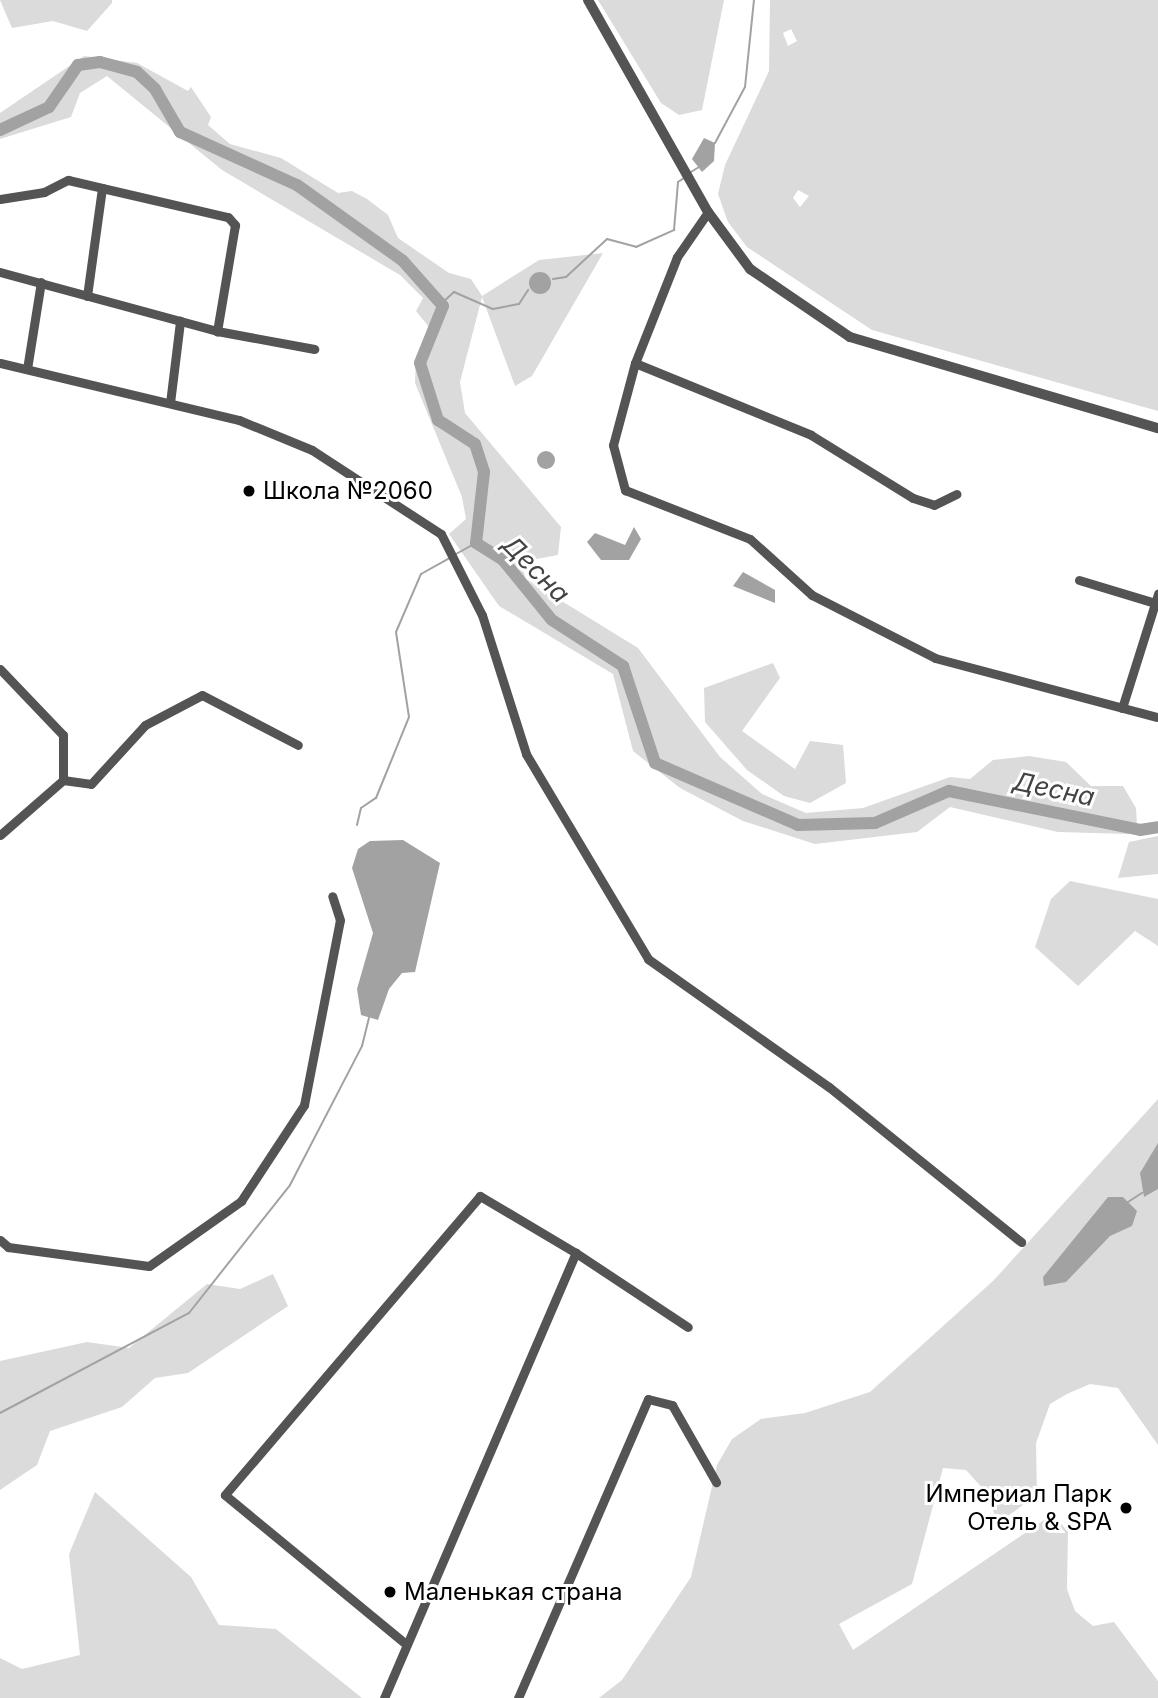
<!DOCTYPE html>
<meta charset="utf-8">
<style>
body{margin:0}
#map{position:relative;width:1158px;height:1698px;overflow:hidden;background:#fff;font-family:Inter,sans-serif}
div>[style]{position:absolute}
.green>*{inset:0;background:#dbdbdb}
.water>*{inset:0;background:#a2a2a2}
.round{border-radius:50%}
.stream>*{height:2px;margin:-1px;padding:0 1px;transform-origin:1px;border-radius:1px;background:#a2a2a2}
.river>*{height:12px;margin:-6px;padding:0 6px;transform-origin:6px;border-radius:6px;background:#a2a2a2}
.minor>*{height:9px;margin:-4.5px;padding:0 4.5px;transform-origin:4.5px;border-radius:4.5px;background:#545454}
.tertiary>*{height:10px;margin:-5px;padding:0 5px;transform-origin:5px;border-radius:5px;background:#545454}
.dots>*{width:19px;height:19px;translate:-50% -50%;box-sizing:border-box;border:4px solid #fff;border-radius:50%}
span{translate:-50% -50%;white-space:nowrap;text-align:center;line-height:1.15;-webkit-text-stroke:6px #fff;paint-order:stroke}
.poi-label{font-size:24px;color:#000}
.left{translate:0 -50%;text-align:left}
.right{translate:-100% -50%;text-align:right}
.water-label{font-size:26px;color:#434343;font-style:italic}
</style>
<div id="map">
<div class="green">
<div style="clip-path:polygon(0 0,112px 0,112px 3px,87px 31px,53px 21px,12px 28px)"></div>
<div style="clip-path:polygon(598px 0,724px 0,702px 110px,679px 115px,661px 103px)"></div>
<div style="clip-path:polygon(evenodd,770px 0,1158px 0,1158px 411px,872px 330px,747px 247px,728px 222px,718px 194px,725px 165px,769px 71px,770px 0,791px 29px,797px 41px,788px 46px,783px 33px,791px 29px,770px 0,798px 190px,809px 196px,800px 207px,793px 198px,798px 190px)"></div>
<div style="clip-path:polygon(84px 56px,137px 63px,188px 91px,191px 87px,211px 117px,208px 125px,230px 144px,281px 158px,338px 193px,352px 191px,367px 199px,388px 215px,398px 238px,449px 273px,471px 279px,482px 296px,539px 260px,603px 253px,532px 376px,515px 386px,482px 297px,460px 382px,465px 413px,561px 527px,558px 555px,520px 562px,526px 579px,638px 648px,720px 757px,762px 794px,806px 813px,863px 808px,950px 777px,970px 779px,993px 760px,1029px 756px,1066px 762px,1091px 786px,1123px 786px,1136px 808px,1137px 826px,1128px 834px,1058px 832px,950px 807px,917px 832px,815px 844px,743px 821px,680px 788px,633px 751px,613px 674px,499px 606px,449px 534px,466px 519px,462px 497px,415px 383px,416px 357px,429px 327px,416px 311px,423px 298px,400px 275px,222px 170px,107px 76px,80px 93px,71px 117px,0 139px,0 113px)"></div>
<div style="clip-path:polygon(773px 663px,780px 678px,742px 731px,795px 769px,810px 741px,843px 745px,846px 783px,810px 803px,784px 796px,747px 770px,705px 722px,704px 688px)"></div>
<div style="clip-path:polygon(1158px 836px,1158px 874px,1118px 878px,1129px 842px)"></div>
<div style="clip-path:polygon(1070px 881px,1158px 899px,1158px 946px,1135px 931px,1078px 986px,1035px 947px,1051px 899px)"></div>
<div style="clip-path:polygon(1158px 1099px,1158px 1445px,1118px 1388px,1090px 1384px,1067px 1394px,1050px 1404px,1036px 1443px,1037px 1495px,998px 1523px,985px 1491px,966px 1470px,943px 1468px,912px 1584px,839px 1624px,853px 1650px,1053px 1514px,1068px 1532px,1067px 1589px,1075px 1611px,1093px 1626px,1114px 1622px,1158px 1681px,1158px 1698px,599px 1698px,622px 1680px,691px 1577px,717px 1465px,732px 1439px,761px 1419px,805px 1413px,870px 1392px,994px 1280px)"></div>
<div style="clip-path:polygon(273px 1274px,288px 1306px,188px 1373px,155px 1378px,122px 1407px,50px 1431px,37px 1465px,0 1490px,0 1361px,87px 1342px,129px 1348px,207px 1284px,240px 1289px)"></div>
<div style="clip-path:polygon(95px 1492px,191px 1577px,219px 1625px,276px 1629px,362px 1698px,0 1698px,0 1658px,22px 1669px,80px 1655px,69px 1554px)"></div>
</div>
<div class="water">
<div style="clip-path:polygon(704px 138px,715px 143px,714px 161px,702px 172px,692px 159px)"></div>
<div class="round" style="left:529px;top:272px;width:22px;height:22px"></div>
<div class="round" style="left:537px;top:451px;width:18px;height:18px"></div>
<div style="clip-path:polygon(634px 527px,641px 539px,629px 560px,601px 560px,587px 542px,595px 533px,625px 545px)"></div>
<div style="clip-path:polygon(743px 572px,775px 590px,775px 603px,733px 586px)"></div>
<div style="clip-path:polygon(403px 840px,440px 863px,415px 972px,402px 973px,389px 989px,378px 1020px,361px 1015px,357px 989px,373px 933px,352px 868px,358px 849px,370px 841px)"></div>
<div style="clip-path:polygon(1158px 1143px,1158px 1189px,1144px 1197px,1140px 1173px)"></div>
<div style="clip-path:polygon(1108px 1197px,1123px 1197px,1137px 1211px,1132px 1226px,1110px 1236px,1066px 1282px,1044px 1286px,1043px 1277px)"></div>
</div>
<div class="stream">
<div style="left:715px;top:143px;width:64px;rotate:-61.8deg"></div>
<div style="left:745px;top:87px;width:87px;rotate:-84.1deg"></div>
<div style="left:691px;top:172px;width:9px;rotate:-32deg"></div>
<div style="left:553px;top:279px;width:13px;rotate:-9deg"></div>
<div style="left:566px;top:277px;width:56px;rotate:-42.8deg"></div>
<div style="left:607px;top:239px;width:30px;rotate:15deg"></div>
<div style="left:636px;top:247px;width:42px;rotate:-24.1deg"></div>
<div style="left:674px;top:230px;width:48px;rotate:-85.2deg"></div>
<div style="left:678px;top:182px;width:7px;rotate:-34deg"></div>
<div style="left:441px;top:304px;width:18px;rotate:-43deg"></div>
<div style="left:454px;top:292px;width:43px;rotate:23.6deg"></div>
<div style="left:493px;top:309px;width:26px;rotate:-11deg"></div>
<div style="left:519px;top:304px;width:17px;rotate:-57deg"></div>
<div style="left:456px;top:554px;width:23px;rotate:-29deg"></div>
<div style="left:357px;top:825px;width:17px;rotate:-77deg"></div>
<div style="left:361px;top:808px;width:18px;rotate:-34deg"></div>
<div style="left:376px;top:798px;width:87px;rotate:-67.8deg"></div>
<div style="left:409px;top:717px;width:86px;rotate:-98.7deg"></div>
<div style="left:396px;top:632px;width:63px;rotate:-66.7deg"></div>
<div style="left:421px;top:574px;width:31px;rotate:-29deg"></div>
<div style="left:1128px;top:1202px;width:17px;rotate:-33deg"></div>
<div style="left:0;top:1413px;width:214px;rotate:-27.9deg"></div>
<div style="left:189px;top:1313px;width:163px;rotate:-51.7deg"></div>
<div style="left:290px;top:1185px;width:157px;rotate:-62.6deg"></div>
<div style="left:362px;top:1046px;width:29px;rotate:-76deg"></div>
</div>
<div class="river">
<div style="left:0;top:130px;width:54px;rotate:-25.1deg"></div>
<div style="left:49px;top:107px;width:51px;rotate:-55.4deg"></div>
<div style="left:78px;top:65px;width:22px;rotate:-8deg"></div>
<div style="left:100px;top:62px;width:38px;rotate:15deg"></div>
<div style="left:137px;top:72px;width:25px;rotate:43deg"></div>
<div style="left:155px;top:89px;width:50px;rotate:59.8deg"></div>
<div style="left:180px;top:132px;width:128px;rotate:24.4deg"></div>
<div style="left:297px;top:185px;width:130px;rotate:35.6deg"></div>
<div style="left:403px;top:261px;width:60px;rotate:48.4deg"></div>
<div style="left:443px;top:306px;width:61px;rotate:112deg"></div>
<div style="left:420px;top:363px;width:60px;rotate:72.5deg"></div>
<div style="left:438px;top:420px;width:44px;rotate:33deg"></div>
<div style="left:475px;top:444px;width:29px;rotate:72deg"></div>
<div style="left:484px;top:472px;width:71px;rotate:96.4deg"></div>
<div style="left:476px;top:543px;width:32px;rotate:32deg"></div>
<div style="left:503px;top:560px;width:77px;rotate:50.8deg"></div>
<div style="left:552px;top:620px;width:85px;rotate:32.9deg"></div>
<div style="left:623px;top:666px;width:102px;rotate:71.7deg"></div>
<div style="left:655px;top:763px;width:156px;rotate:23.4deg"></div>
<div style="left:798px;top:825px;width:77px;rotate:-1.5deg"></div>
<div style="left:875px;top:823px;width:81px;rotate:-23.4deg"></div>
<div style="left:949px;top:791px;width:195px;rotate:11.5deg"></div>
<div style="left:1140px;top:830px;width:18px;rotate:-9deg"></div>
</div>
<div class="minor">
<div style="left:0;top:199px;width:45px;rotate:-9deg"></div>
<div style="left:44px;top:192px;width:27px;rotate:-27deg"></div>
<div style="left:68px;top:180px;width:35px;rotate:13deg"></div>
<div style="left:708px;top:212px;width:55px;rotate:124.6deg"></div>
<div style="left:677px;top:257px;width:114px;rotate:111.6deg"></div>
<div style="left:635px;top:363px;width:85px;rotate:105deg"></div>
<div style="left:613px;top:445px;width:47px;rotate:75.1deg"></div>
<div style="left:625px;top:490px;width:134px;rotate:21.4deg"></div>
<div style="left:750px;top:539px;width:84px;rotate:42.1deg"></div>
<div style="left:812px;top:595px;width:138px;rotate:27.1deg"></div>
<div style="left:935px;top:658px;width:229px;rotate:14.9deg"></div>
<div style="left:0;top:272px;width:225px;rotate:15.2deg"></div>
<div style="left:217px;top:331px;width:99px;rotate:10.5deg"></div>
<div style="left:87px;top:296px;width:109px;rotate:-82.1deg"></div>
<div style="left:102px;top:188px;width:129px;rotate:13deg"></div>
<div style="left:228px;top:217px;width:11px;rotate:49deg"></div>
<div style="left:235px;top:225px;width:108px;rotate:99.6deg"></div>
<div style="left:0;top:363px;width:246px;rotate:13.4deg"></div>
<div style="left:239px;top:420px;width:79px;rotate:22.3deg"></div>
<div style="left:312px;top:450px;width:154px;rotate:33.1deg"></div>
<div style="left:441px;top:534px;width:91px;rotate:63.2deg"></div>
<div style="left:482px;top:615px;width:146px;rotate:72.4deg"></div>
<div style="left:526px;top:754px;width:239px;rotate:59.2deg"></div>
<div style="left:648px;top:959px;width:222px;rotate:35.3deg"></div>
<div style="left:829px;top:1087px;width:247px;rotate:38.9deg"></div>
<div style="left:635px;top:363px;width:190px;rotate:22.2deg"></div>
<div style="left:811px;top:435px;width:120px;rotate:31.7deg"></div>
<div style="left:913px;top:498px;width:22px;rotate:18deg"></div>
<div style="left:934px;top:505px;width:25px;rotate:-26deg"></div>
<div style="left:27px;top:369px;width:88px;rotate:-80.9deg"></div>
<div style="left:170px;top:403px;width:83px;rotate:-83deg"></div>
<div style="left:1079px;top:580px;width:79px;rotate:16.8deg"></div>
<div style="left:0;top:669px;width:91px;rotate:46.3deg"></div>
<div style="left:63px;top:735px;width:45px;rotate:90deg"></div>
<div style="left:63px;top:780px;width:28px;rotate:8deg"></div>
<div style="left:91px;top:784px;width:80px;rotate:-47.5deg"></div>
<div style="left:145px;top:725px;width:64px;rotate:-27.8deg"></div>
<div style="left:202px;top:695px;width:108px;rotate:27.5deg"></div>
<div style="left:1122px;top:708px;width:120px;rotate:-72.5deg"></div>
<div style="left:0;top:835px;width:84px;rotate:-41.1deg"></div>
<div style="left:0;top:1240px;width:11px;rotate:41deg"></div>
<div style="left:8px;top:1247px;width:142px;rotate:7.7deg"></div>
<div style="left:149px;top:1266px;width:113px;rotate:-35.2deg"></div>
<div style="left:241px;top:1201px;width:115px;rotate:-56.7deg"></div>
<div style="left:304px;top:1105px;width:188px;rotate:-79deg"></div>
<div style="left:340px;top:920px;width:25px;rotate:-108deg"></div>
<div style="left:576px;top:1253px;width:134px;rotate:33.5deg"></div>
<div style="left:384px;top:1698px;width:485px;rotate:-66.7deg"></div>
<div style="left:576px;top:1253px;width:112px;rotate:-149.3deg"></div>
<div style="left:480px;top:1196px;width:393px;rotate:130.5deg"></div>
<div style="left:225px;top:1495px;width:234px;rotate:39.5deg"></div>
<div style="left:518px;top:1698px;width:326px;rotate:-66.5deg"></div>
<div style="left:648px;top:1399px;width:25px;rotate:14deg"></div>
<div style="left:672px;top:1405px;width:89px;rotate:60.3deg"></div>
</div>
<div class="tertiary">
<div style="left:588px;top:0;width:244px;rotate:60.5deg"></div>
<div style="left:708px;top:212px;width:71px;rotate:53.6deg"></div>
<div style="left:750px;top:269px;width:121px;rotate:34.2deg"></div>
<div style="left:850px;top:337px;width:321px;rotate:16.5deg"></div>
</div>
<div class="dots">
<div style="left:249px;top:491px;background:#000"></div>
<div style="left:1126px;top:1508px;background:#000"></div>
<div style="left:390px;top:1592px;background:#000"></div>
</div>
<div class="poi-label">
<span class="left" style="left:263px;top:491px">Школа №2060</span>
<span class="right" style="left:1112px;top:1508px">Империал Парк<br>Отель &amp; SPA</span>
<span class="left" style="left:404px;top:1592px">Маленькая страна</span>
</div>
<div class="water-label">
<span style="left:536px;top:569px;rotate:45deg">Десна</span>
<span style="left:1054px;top:789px;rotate:12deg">Десна</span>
</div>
</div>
